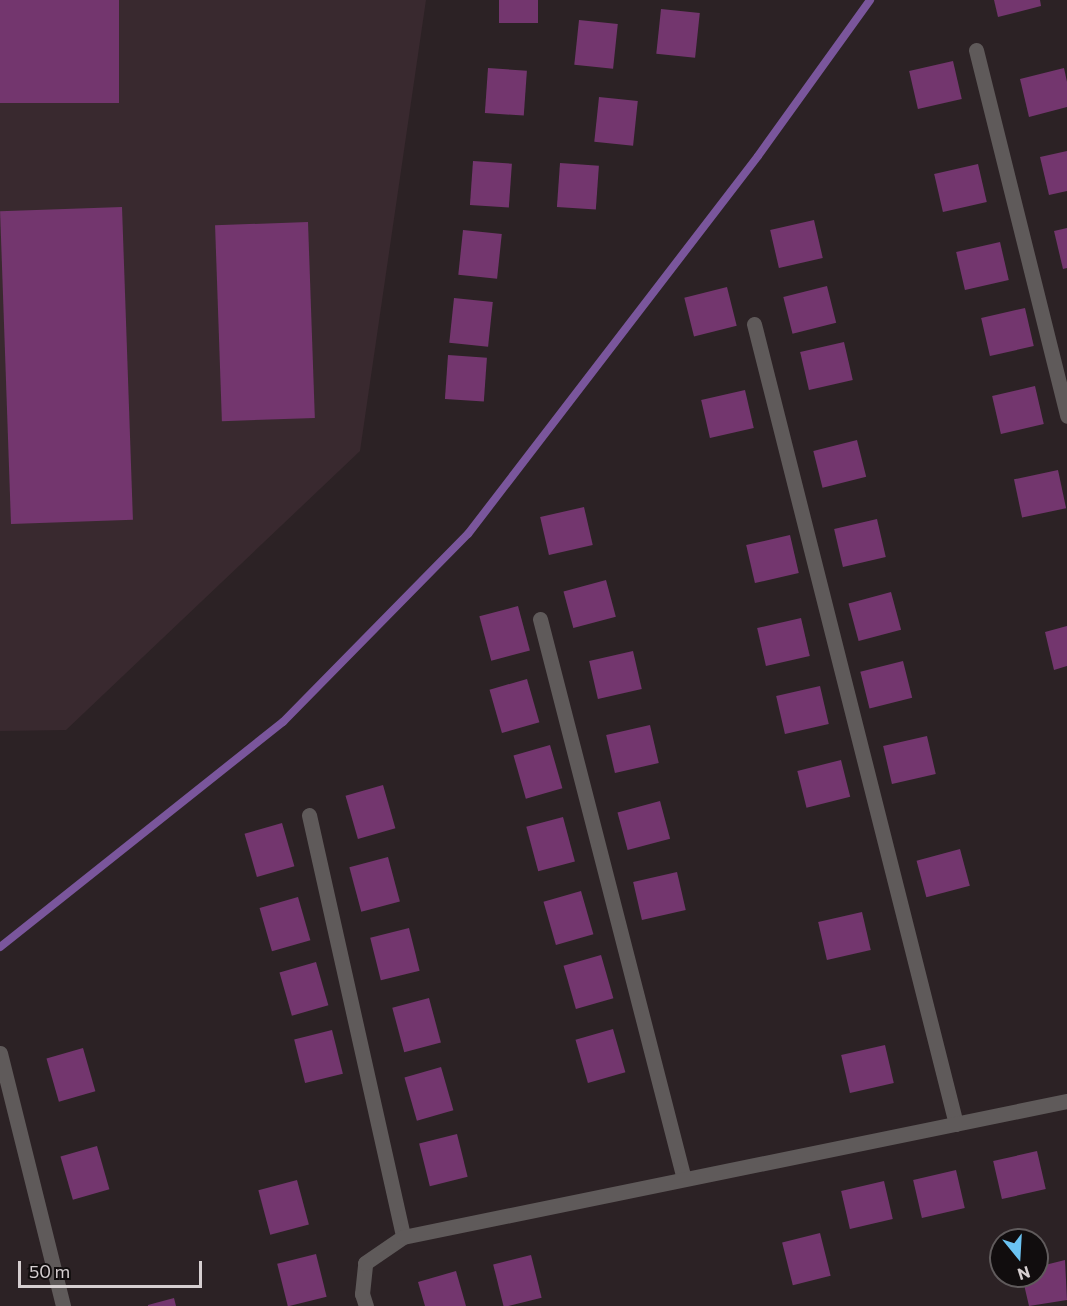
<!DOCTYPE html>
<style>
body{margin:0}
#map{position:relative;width:1067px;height:1306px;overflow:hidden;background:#2c2225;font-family:Commissioner,sans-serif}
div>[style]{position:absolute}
.built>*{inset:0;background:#39292f}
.stream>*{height:8px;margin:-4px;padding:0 4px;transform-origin:4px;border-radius:4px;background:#7a569c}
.building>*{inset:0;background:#73366e;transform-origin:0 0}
.minor>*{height:15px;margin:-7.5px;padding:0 7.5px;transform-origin:7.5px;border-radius:7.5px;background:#5f5a5a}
span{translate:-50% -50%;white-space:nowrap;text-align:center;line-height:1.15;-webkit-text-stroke:5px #110d0e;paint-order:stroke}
.north{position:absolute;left:989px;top:1228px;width:60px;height:60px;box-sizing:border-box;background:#110d0e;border:2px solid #605b5c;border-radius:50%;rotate:162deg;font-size:16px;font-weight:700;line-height:24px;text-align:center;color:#d6cfd1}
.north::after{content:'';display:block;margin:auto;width:21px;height:27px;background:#6bc3f2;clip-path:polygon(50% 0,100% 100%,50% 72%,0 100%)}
.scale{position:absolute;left:18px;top:1261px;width:184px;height:27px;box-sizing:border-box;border:3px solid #d6cfd1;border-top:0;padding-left:8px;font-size:18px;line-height:21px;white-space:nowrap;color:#d6cfd1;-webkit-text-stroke:4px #110d0e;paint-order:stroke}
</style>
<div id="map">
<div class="built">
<div style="clip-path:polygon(0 0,426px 0,360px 451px,66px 730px,0 731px)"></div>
</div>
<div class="stream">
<div style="left:0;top:947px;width:362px;rotate:-38.5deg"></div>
<div style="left:283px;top:722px;width:264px;rotate:-45.5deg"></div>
<div style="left:468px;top:534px;width:476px;rotate:-52.5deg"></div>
<div style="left:758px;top:156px;width:192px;rotate:-54.3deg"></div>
</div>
<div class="building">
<div style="left:0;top:0;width:119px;height:103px"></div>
<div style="left:499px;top:0;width:39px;height:23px"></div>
<div style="clip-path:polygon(994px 0,1040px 0,1041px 6px,998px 17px)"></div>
<div style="left:661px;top:9px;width:39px;height:45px;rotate:6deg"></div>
<div style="left:579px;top:20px;width:39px;height:45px;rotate:6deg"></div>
<div style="left:953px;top:61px;width:39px;height:45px;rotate:77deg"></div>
<div style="left:488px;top:68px;width:39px;height:45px;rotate:4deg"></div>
<div style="clip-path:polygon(1064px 68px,1067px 82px,1067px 107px,1029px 117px,1020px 79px)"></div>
<div style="left:599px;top:97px;width:39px;height:45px;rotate:6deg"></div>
<div style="clip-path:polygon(1067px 151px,1067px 191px,1049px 195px,1040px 157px)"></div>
<div style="left:473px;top:161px;width:39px;height:44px;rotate:4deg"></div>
<div style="left:560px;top:163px;width:39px;height:44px;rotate:4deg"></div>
<div style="left:978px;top:164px;width:39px;height:45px;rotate:77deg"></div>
<div style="left:122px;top:207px;width:313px;height:122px;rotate:88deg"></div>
<div style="left:814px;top:220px;width:39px;height:45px;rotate:77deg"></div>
<div style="left:308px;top:222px;width:196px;height:93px;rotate:88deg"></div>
<div style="clip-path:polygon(1067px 228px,1067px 268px,1063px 269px,1054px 231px)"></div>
<div style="left:463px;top:230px;width:39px;height:45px;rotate:6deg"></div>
<div style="left:1000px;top:242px;width:39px;height:45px;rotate:77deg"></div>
<div style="left:827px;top:286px;width:38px;height:45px;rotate:76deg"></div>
<div style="left:727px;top:287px;width:40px;height:44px;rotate:76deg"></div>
<div style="left:454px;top:298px;width:39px;height:45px;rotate:6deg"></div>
<div style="left:1025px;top:308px;width:39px;height:45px;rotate:77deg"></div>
<div style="left:844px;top:342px;width:39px;height:45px;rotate:77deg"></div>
<div style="left:448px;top:355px;width:39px;height:44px;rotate:4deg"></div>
<div style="left:1035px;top:386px;width:39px;height:44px;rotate:77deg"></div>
<div style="left:745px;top:390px;width:39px;height:45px;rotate:77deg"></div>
<div style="left:857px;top:440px;width:38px;height:45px;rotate:76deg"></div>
<div style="left:1058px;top:470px;width:39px;height:45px;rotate:78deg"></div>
<div style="left:584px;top:507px;width:39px;height:45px;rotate:77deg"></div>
<div style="left:877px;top:519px;width:39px;height:44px;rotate:77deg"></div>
<div style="left:790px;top:535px;width:39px;height:45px;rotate:77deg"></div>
<div style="left:606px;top:580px;width:38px;height:44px;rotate:75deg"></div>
<div style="left:891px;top:592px;width:39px;height:44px;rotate:75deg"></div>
<div style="left:518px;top:606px;width:46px;height:40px;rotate:75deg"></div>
<div style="left:801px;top:618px;width:39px;height:45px;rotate:77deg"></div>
<div style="clip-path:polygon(1067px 626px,1067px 666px,1054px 670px,1045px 632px)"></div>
<div style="left:633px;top:651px;width:39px;height:45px;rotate:77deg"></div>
<div style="left:903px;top:661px;width:38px;height:44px;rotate:76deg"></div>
<div style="left:527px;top:679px;width:45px;height:39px;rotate:74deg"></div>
<div style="left:820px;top:686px;width:39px;height:45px;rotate:77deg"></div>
<div style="left:650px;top:725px;width:39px;height:45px;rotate:77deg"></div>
<div style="left:927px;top:736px;width:39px;height:45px;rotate:77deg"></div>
<div style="left:550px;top:745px;width:45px;height:38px;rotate:74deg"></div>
<div style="left:841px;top:760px;width:38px;height:45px;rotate:76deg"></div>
<div style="left:383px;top:785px;width:45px;height:39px;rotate:74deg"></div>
<div style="left:660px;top:801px;width:39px;height:44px;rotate:75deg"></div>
<div style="left:563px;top:817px;width:46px;height:38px;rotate:75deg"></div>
<div style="left:282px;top:823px;width:45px;height:39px;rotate:74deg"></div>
<div style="left:960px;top:849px;width:38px;height:45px;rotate:75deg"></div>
<div style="left:388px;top:857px;width:46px;height:40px;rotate:75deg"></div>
<div style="left:677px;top:872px;width:39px;height:45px;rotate:77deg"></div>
<div style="left:581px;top:891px;width:45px;height:39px;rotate:74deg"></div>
<div style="left:298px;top:897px;width:45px;height:40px;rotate:74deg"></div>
<div style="left:862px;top:912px;width:39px;height:45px;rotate:77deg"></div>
<div style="left:409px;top:928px;width:44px;height:40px;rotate:76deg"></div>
<div style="left:601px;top:955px;width:45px;height:39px;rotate:74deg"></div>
<div style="left:316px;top:962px;width:45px;height:38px;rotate:74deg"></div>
<div style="left:429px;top:998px;width:46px;height:38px;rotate:75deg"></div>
<div style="left:613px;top:1029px;width:45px;height:39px;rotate:74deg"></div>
<div style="left:332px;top:1030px;width:45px;height:39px;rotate:76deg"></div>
<div style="left:885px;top:1045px;width:39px;height:45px;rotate:77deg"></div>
<div style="left:83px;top:1048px;width:45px;height:38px;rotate:74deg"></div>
<div style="left:441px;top:1067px;width:45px;height:38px;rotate:74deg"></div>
<div style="left:457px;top:1134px;width:44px;height:39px;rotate:76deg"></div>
<div style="left:97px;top:1146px;width:45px;height:38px;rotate:74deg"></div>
<div style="left:1037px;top:1151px;width:39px;height:45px;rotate:77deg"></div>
<div style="left:956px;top:1170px;width:39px;height:44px;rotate:77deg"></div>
<div style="left:297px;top:1180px;width:46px;height:40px;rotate:75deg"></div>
<div style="left:884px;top:1181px;width:39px;height:44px;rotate:77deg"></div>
<div style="left:820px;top:1233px;width:44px;height:39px;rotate:76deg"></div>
<div style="left:316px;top:1254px;width:44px;height:40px;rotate:76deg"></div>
<div style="left:531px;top:1255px;width:44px;height:39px;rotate:76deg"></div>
<div style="clip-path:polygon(1065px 1260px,1067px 1300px,1029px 1306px,1022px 1276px,1037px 1276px,1037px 1267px)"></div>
<div style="clip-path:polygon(456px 1271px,466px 1306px,425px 1306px,418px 1282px)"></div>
<div style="clip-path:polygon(174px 1298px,176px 1306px,148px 1306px,148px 1305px)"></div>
</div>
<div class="minor">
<div style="left:976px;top:50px;width:377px;rotate:76deg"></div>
<div style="left:754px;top:324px;width:825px;rotate:75.83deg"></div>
<div style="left:540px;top:619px;width:578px;rotate:75.58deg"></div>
<div style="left:309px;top:815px;width:432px;rotate:77.4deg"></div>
<div style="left:0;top:1053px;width:261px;rotate:76deg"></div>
<div style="left:366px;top:1306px;width:13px;rotate:-108deg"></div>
<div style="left:362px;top:1294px;width:31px;rotate:-84deg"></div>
<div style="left:365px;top:1263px;width:46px;rotate:-34.4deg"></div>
<div style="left:403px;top:1237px;width:678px;rotate:-11.58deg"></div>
</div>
<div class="north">N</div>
<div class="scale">50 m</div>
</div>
